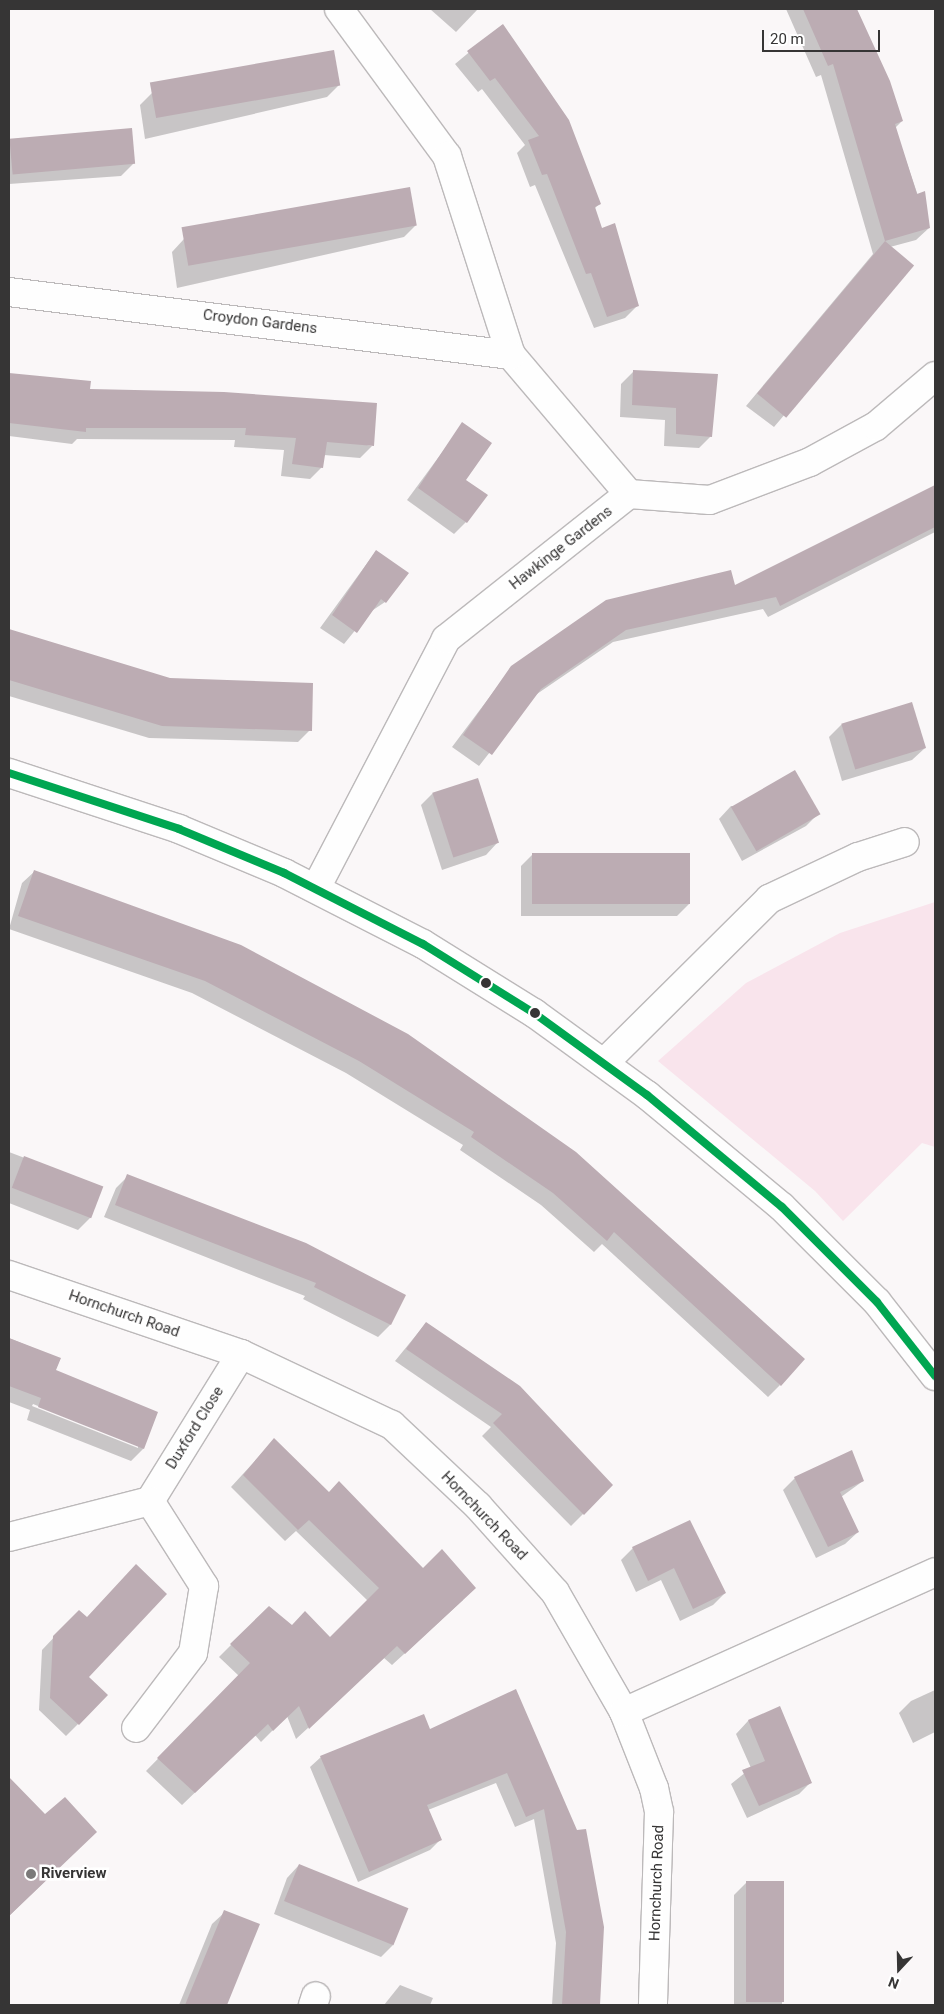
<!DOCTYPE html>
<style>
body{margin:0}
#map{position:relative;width:944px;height:2014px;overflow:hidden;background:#faf7f8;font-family:Roboto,sans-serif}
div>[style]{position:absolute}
.green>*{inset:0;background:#f9e4ec}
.shadow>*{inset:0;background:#0003}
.building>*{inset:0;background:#bcacb3;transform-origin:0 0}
.roads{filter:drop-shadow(1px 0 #bcb9ba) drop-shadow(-1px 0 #bcb9ba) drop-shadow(0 1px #bcb9ba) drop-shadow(0 -1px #bcb9ba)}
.street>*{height:28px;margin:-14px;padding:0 14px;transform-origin:14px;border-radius:14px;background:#fefefe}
.bus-1>*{height:8px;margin:-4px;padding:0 4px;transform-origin:4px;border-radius:4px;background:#00a651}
.dots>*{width:14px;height:14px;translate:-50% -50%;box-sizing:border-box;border:2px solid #fff;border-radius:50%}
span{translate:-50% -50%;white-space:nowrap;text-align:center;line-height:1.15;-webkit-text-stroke:5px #fff;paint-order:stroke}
.street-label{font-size:15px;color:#363535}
.poi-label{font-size:15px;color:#363535;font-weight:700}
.left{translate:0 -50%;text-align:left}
.frame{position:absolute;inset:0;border:10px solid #363535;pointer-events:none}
.north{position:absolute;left:874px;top:1944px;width:50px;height:50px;-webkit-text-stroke:4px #fff;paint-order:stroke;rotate:201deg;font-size:14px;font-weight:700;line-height:20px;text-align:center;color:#363535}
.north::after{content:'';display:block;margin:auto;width:18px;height:22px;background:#363535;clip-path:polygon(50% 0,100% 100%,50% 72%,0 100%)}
.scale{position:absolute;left:762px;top:30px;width:118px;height:22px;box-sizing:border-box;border:2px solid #363535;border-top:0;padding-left:6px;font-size:15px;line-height:18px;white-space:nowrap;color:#363535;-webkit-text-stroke:4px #fff;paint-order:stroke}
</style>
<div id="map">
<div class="green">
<div style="clip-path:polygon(935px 902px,935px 1147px,922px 1143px,843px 1221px,815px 1191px,658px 1061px,746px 983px,840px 933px)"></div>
</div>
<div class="shadow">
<div style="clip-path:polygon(430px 9px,478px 9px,456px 32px)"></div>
<div style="clip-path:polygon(786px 9px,855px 9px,889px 81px,902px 121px,895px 128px,929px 228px,916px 240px,890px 247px,912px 265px,774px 427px,746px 406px,873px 254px,821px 75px,816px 77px)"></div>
<div style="clip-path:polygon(502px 25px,599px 204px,594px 209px,602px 230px,637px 306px,625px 318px,594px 328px,535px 185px,530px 187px,517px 153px,525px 145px,482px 89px,478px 92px,455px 64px)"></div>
<div style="clip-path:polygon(339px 85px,327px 97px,145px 139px,140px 105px,152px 93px)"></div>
<div style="clip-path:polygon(131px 130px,133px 164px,121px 176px,9px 184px,9px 140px)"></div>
<div style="clip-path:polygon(416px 225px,404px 237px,177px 288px,172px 252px,184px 239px)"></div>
<div style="clip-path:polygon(633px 372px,711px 436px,699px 448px,664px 446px,665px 420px,620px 417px,621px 384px)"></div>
<div style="clip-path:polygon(9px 374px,90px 383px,89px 391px,372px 446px,360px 458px,324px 455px,322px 467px,310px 479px,281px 476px,284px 450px,234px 447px,235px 440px,77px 439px,72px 444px,9px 436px)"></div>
<div style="clip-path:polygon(463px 424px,466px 522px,454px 534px,407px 500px)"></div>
<div style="clip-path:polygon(935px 486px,935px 532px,768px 617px,763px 609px,613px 642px,534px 696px,479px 766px,452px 747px,512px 667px,734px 587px)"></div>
<div style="clip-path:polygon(376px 551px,385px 602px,370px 612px,344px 644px,320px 628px)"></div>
<div style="clip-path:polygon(9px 631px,169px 679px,310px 730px,298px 742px,149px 738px,9px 696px)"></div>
<div style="clip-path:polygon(911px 704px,925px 748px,912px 760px,842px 781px,829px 737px,841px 725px)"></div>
<div style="clip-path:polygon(433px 793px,498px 842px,486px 855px,442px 870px,421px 805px)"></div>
<div style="clip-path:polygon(731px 806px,818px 814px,806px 826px,742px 861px,719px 819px)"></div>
<div style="clip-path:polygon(533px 854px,689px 904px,677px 916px,521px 916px,521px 866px)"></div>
<div style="clip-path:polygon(35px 871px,575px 1153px,780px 1385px,768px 1397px,602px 1244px,594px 1252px,541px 1205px,460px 1150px,463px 1145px,346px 1073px,192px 993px,9px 929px,22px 883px)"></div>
<div style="clip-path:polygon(9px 1152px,101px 1187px,91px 1217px,78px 1230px,9px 1203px)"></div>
<div style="clip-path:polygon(128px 1176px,404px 1296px,390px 1325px,378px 1337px,303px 1299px,305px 1296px,104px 1217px,116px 1188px)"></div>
<div style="clip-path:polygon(426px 1323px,612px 1485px,571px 1526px,482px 1436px,491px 1427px,395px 1361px)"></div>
<div style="clip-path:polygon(evenodd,9px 1338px,60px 1359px,55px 1371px,157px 1413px,143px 1449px,131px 1461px,27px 1420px,30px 1410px,9px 1402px,9px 1338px,33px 1404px,138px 1446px,138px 1448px,32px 1406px,33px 1404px)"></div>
<div style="clip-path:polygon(274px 1440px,328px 1493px,463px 1600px,392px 1665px,384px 1658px,296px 1739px,287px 1716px,261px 1742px,255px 1735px,182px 1805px,146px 1771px,239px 1676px,219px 1657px,269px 1607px,291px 1626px,330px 1639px,368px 1601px,296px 1531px,285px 1541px,231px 1487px)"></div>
<div style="clip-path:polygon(795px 1478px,863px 1481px,841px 1497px,858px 1532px,845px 1544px,816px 1558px,783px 1490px)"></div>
<div style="clip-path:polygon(689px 1522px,725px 1593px,713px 1605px,680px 1621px,661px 1580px,636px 1592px,621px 1560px,633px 1548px)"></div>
<div style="clip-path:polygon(79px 1611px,87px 1677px,107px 1695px,66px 1736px,39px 1710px,42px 1650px)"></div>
<div style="clip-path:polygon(935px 1690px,935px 1732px,913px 1743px,899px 1713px,911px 1701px)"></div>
<div style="clip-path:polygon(515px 1691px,603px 1927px,599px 2005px,552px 2005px,556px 1943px,534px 1819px,515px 1827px,496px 1783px,428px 1810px,441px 1839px,430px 1850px,358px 1882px,310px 1767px,321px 1757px,430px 1731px)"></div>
<div style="clip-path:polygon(780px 1708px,811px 1782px,799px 1794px,747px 1818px,731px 1784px,751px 1768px,736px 1734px,748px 1721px)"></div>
<div style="clip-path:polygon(9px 1779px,74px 1853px,9px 1916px)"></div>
<div style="clip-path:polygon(299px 1865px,393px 1945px,381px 1957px,274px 1914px,287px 1878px)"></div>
<div style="clip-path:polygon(782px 1882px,782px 2005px,734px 2005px,734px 1895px,746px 1883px)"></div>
<div style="clip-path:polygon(225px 1912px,258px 1924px,226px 2005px,179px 2005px,212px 1924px)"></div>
<div style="clip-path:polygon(400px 1985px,433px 1998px,430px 2005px,384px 2005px)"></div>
</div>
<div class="building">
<div style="clip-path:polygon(803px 9px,857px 9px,890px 81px,903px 121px,895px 124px,917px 194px,925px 191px,930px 228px,885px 241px,833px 64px,828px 66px)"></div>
<div style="clip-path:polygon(503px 24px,569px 120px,601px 204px,595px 207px,602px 228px,615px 223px,639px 306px,607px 317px,591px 273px,586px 274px,547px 174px,542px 175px,528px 140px,539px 136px,495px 78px,490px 81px,467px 51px)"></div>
<div style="left:334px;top:50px;width:36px;height:187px;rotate:80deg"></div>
<div style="left:132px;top:128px;width:36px;height:123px;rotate:85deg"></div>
<div style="left:410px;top:187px;width:39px;height:232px;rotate:80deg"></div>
<div style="left:885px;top:241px;width:38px;height:199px;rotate:40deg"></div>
<div style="clip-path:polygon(633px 370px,718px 374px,712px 437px,676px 434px,676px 408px,632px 405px)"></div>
<div style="clip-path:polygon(9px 373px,91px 381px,90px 389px,224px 392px,377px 403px,374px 446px,327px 442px,323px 468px,292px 464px,296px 438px,245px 435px,246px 428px,86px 428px,86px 432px,9px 423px)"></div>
<div style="clip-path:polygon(462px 422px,492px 443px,466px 480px,488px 495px,467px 523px,418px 488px)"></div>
<div style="clip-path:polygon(935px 485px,935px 527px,780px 606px,776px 597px,626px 630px,541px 689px,492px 755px,463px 735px,511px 666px,606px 600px,731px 570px,735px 585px)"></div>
<div style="clip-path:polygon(376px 550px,409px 573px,386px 603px,381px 599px,357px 633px,332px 615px)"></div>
<div style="clip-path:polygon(9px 629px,170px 678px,313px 683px,312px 731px,162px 726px,9px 680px)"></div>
<div style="left:912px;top:702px;width:48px;height:74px;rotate:73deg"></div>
<div style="left:795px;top:770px;width:51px;height:74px;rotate:60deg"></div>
<div style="left:478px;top:778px;width:68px;height:48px;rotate:72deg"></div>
<div style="left:532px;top:853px;width:158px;height:51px"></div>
<div style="clip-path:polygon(34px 870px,241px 945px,408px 1034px,576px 1152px,805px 1359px,781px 1386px,614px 1232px,607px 1241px,553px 1193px,471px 1137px,474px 1132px,359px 1061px,205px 981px,18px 916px)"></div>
<div style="left:24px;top:1156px;width:85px;height:34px;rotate:21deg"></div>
<div style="clip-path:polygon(127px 1174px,306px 1243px,406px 1295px,391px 1325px,314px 1287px,316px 1283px,115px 1205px)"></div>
<div style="clip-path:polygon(426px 1322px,520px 1386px,613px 1485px,584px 1515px,493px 1423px,502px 1414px,406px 1349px)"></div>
<div style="clip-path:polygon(9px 1338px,61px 1358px,56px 1370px,158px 1412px,144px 1449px,38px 1407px,41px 1398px,9px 1386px)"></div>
<div style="clip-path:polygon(274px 1438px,329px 1492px,339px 1481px,423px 1568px,442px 1549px,476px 1588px,405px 1654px,397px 1646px,309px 1729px,299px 1706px,273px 1731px,268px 1724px,195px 1793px,157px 1758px,250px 1663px,230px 1644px,269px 1606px,292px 1625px,305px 1611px,330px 1637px,379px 1588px,309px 1520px,298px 1530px,243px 1475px)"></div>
<div style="clip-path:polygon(852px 1450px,864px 1481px,840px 1492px,859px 1532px,828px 1547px,794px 1477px)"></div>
<div style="clip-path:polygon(690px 1520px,726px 1593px,693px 1609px,674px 1568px,648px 1581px,632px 1547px)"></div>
<div style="clip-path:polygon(136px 1564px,167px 1594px,89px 1677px,108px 1695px,79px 1725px,50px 1698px,53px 1636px,79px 1610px,87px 1617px)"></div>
<div style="clip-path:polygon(516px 1689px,577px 1830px,586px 1829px,604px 1927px,600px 2005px,562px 2005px,566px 1932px,544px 1809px,526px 1817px,507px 1773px,427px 1805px,442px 1840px,369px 1872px,320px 1756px,424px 1714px,430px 1729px)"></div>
<div style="clip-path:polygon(780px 1706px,812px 1783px,759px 1806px,742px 1770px,765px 1761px,748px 1720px)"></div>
<div style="clip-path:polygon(9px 1777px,45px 1814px,65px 1797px,97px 1832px,9px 1916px)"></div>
<div style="left:299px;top:1864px;width:118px;height:40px;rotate:22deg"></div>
<div style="left:746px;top:1881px;width:38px;height:121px"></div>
<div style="clip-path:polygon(224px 1910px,260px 1924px,227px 2005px,185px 2005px)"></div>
</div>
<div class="roads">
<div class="street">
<div style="left:339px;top:9px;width:182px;rotate:53.7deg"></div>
<div style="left:447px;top:156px;width:209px;rotate:72.2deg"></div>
<div style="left:511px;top:355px;width:182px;rotate:49.7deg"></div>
<div style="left:9px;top:292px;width:506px;rotate:7.15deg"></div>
<div style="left:9px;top:773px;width:179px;rotate:18.2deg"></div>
<div style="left:179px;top:829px;width:114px;rotate:22.7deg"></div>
<div style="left:284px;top:873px;width:156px;rotate:27.1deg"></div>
<div style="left:423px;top:944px;width:131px;rotate:31.9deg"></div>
<div style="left:534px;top:1013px;width:140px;rotate:36deg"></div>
<div style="left:647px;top:1095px;width:175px;rotate:39.7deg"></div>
<div style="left:782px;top:1207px;width:134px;rotate:45deg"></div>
<div style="left:877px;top:1302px;width:94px;rotate:51.9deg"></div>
<div style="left:316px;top:888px;width:281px;rotate:-62.4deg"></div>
<div style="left:446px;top:639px;width:233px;rotate:-38.4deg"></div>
<div style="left:629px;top:494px;width:81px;rotate:4.2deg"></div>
<div style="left:710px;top:500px;width:107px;rotate:-20.8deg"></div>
<div style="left:810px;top:462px;width:75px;rotate:-28.6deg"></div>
<div style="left:876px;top:426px;width:77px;rotate:-40.3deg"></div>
<div style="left:604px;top:1063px;width:233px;rotate:-44.8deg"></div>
<div style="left:769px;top:899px;width:98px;rotate:-25.3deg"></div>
<div style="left:858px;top:857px;width:49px;rotate:-17.7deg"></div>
<div style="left:9px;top:1275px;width:245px;rotate:18.8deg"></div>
<div style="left:241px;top:1354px;width:167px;rotate:25.2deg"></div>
<div style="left:392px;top:1425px;width:118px;rotate:43.3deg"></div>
<div style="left:478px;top:1506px;width:115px;rotate:48.2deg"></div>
<div style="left:555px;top:1592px;width:138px;rotate:60.1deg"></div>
<div style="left:624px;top:1712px;width:82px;rotate:68.5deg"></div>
<div style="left:654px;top:1788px;width:25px;rotate:78deg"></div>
<div style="left:659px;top:1812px;width:193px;rotate:91.8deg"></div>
<div style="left:150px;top:1501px;width:173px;rotate:-58.2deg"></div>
<div style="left:9px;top:1537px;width:146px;rotate:-14.3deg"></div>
<div style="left:150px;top:1501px;width:101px;rotate:57.6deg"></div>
<div style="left:204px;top:1586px;width:68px;rotate:99.3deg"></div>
<div style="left:193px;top:1653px;width:94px;rotate:127.2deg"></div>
<div style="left:624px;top:1712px;width:341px;rotate:-24.2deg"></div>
<div style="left:313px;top:2005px;width:9px;rotate:-72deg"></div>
</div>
</div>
<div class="bus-1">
<div style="left:9px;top:773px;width:179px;rotate:18.2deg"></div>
<div style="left:179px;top:829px;width:114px;rotate:22.7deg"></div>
<div style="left:284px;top:873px;width:156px;rotate:27.1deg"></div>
<div style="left:423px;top:944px;width:131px;rotate:31.9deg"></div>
<div style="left:534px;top:1013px;width:140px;rotate:36deg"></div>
<div style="left:647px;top:1095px;width:175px;rotate:39.7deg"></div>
<div style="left:782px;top:1207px;width:134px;rotate:45deg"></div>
<div style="left:877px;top:1302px;width:94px;rotate:51.9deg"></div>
</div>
<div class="dots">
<div style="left:486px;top:983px;background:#363535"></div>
<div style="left:535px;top:1013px;background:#363535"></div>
<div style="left:31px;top:1874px;background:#7b7979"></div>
</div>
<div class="street-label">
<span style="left:260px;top:322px;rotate:7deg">Croydon Gardens</span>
<span style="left:561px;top:548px;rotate:-38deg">Hawkinge Gardens</span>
<span style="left:124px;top:1314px;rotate:19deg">Hornchurch Road</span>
<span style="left:195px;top:1428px;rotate:-58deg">Duxford Close</span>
<span style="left:484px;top:1516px;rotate:46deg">Hornchurch Road</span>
<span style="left:657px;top:1883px;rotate:-88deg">Hornchurch Road</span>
</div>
<div class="poi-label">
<span class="left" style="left:41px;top:1874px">Riverview</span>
</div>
<div class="frame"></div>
<div class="north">N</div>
<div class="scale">20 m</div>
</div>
